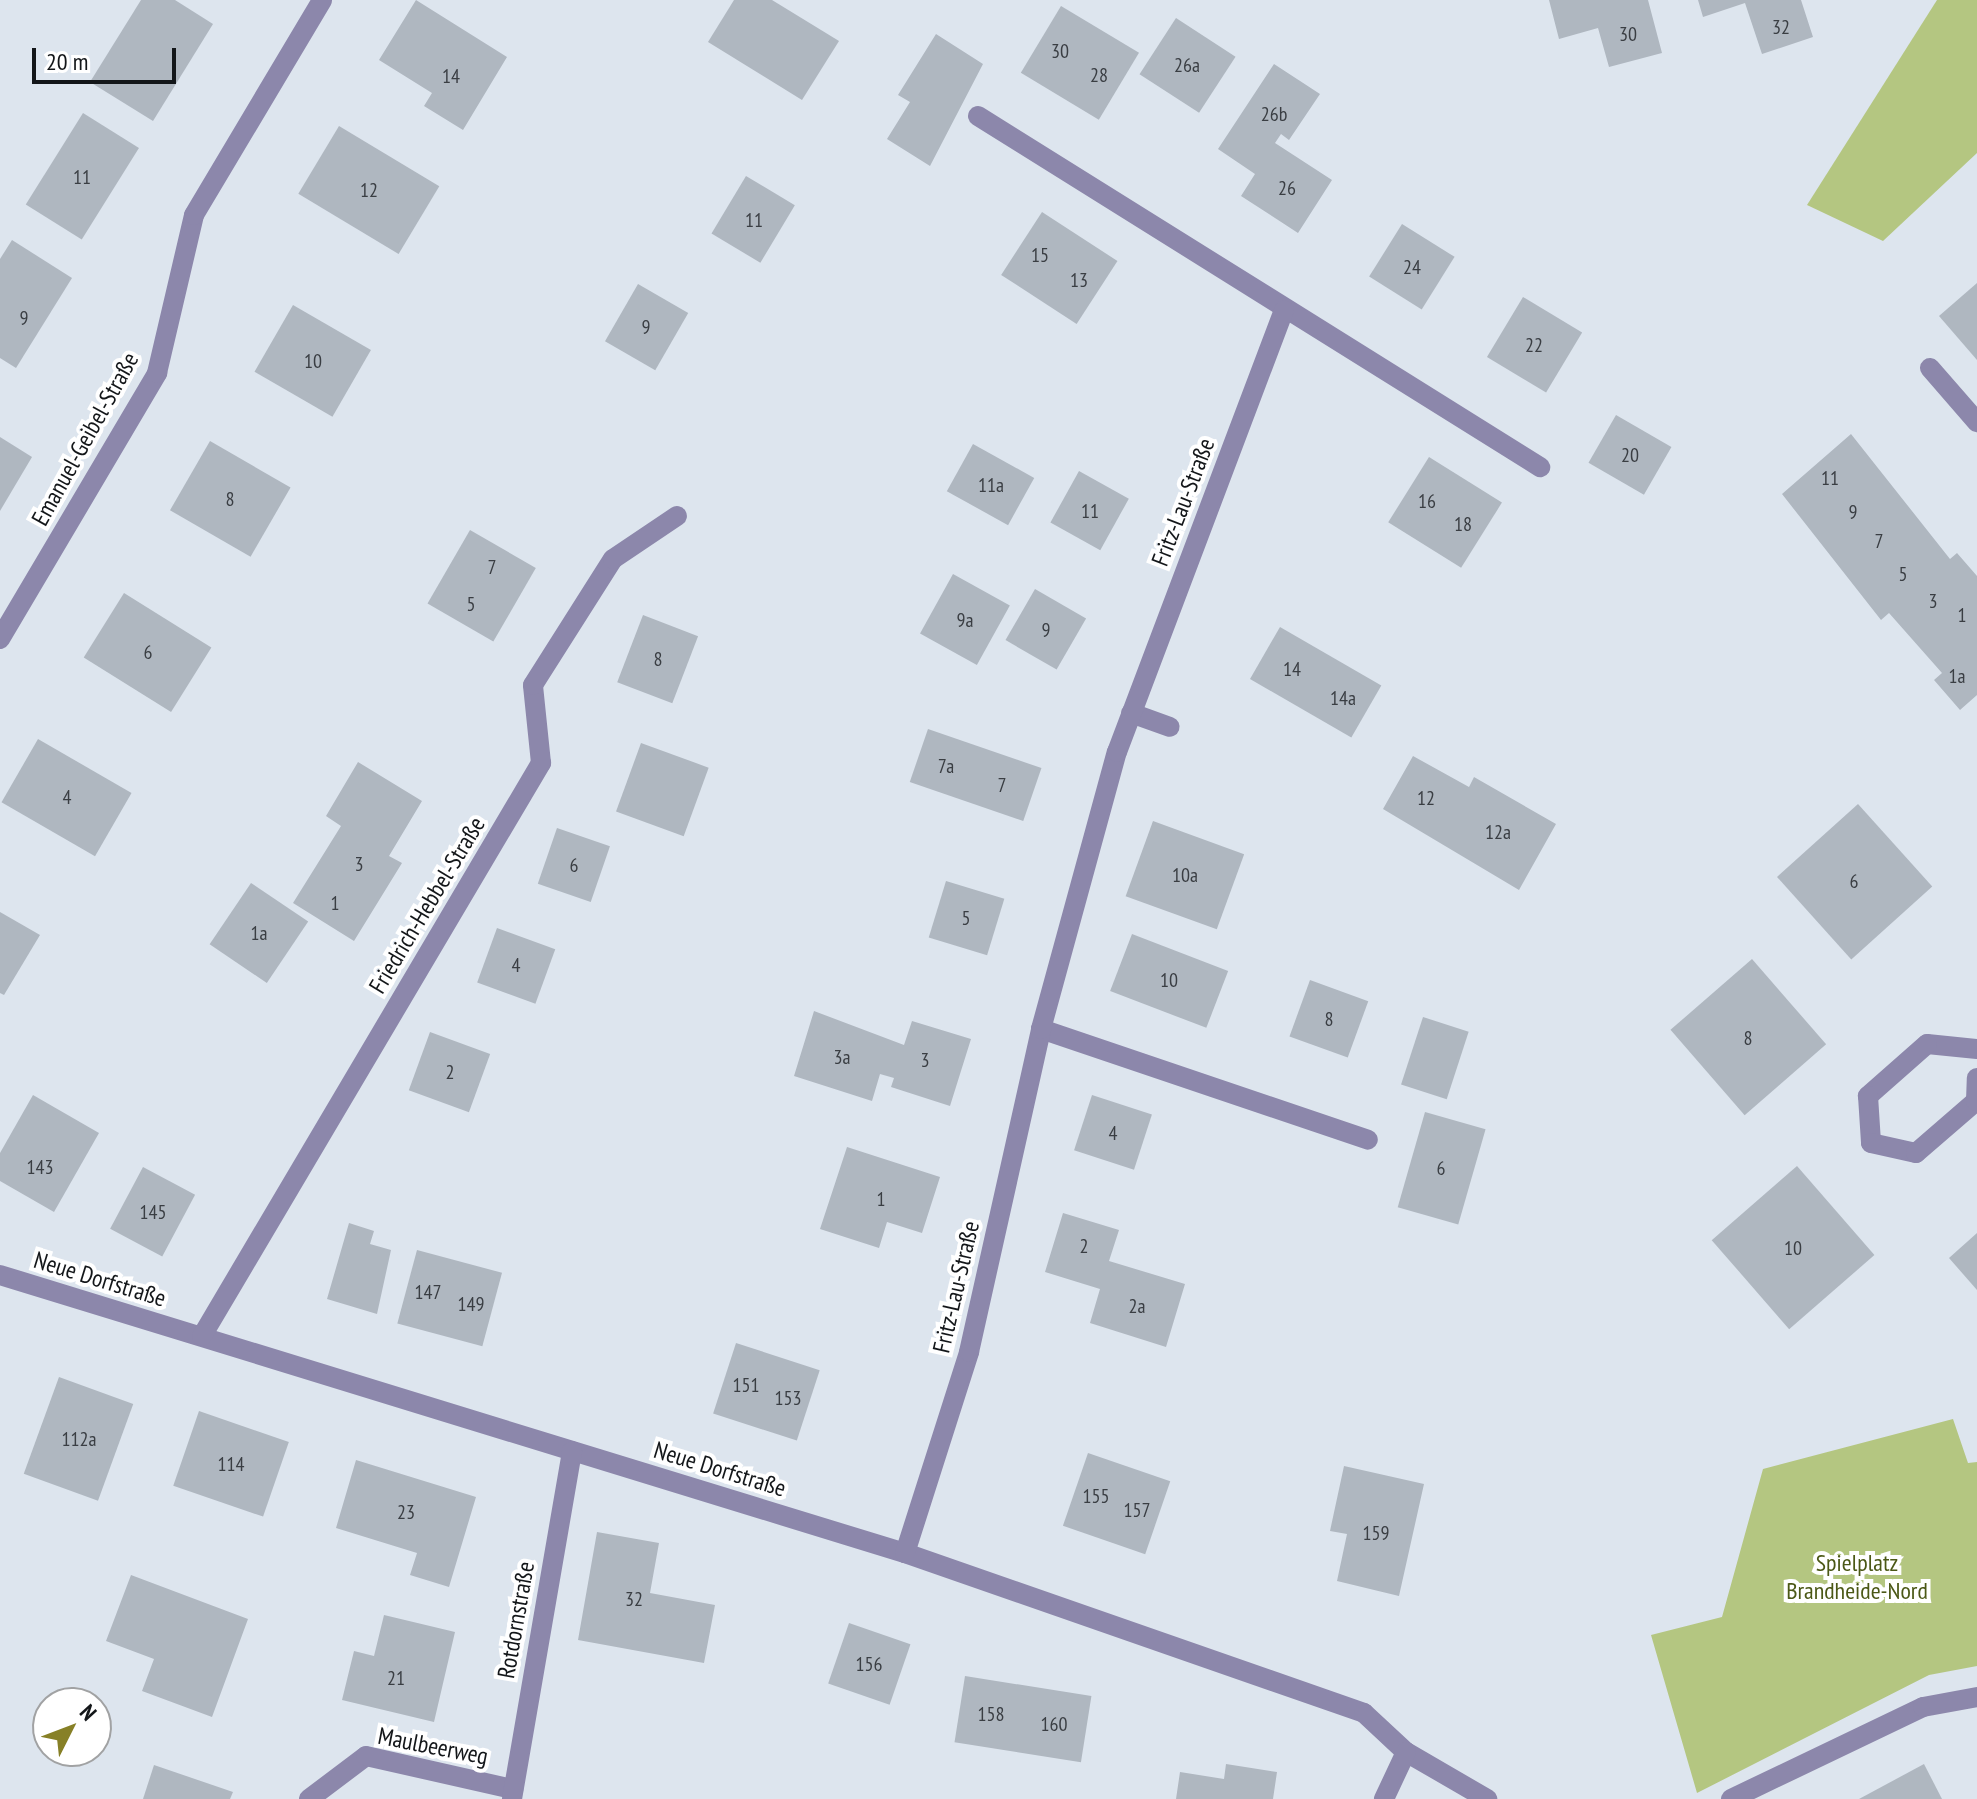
<!DOCTYPE html>
<meta charset="utf-8">
<style>
body{margin:0}
#map{position:relative;width:1977px;height:1799px;overflow:hidden;background:#dde5ee;font-family:"PT Sans Narrow",sans-serif}
div>[style]{position:absolute}
.green>*{inset:0;background:#b4c681}
.building>*{inset:0;background:#afb7c0;transform-origin:0 0}
.service>*{height:20px;margin:-10px;padding:0 10px;transform-origin:10px;border-radius:10px;background:#8c87ab}
.minor>*{height:20px;margin:-10px;padding:0 10px;transform-origin:10px;border-radius:10px;background:#8c87ab}
span{translate:-50% -50%;white-space:nowrap;text-align:center;line-height:1.15;-webkit-text-stroke:8px #fff;paint-order:stroke}
.number-label{font-size:20px;color:#3a3e43}
.number-label span{-webkit-text-stroke-width:0}
.street-label{font-size:24px;color:#131619}
.park-label{font-size:24px;color:#4b5816}
.north{position:absolute;left:32px;top:1687px;width:80px;height:80px;box-sizing:border-box;background:#fff;border:2px solid #a1a2a3;border-radius:50%;rotate:48deg;font-size:22px;font-weight:700;line-height:32px;text-align:center;color:#131619}
.north::after{content:'';display:block;margin:auto;width:28px;height:36px;background:#878027;clip-path:polygon(50% 0,100% 100%,50% 72%,0 100%)}
.scale{position:absolute;left:32px;top:48px;width:144px;height:36px;box-sizing:border-box;border:4px solid #131619;border-top:0;padding-left:10px;font-size:24px;line-height:28px;white-space:nowrap;color:#131619;-webkit-text-stroke:6px #fff;paint-order:stroke}
</style>
<div id="map">
<div class="green">
<div style="clip-path:polygon(1937px 0,1977px 0,1977px 153px,1883px 241px,1807px 205px)"></div>
<div style="clip-path:polygon(1953px 1419px,1968px 1463px,1977px 1462px,1977px 1666px,1929px 1675px,1697px 1793px,1651px 1635px,1722px 1617px,1763px 1469px)"></div>
</div>
<div class="building">
<div style="clip-path:polygon(141px 0,175px 0,213px 24px,153px 121px,90px 82px)"></div>
<div style="clip-path:polygon(416px 0,507px 57px,463px 130px,424px 106px,432px 93px,379px 60px)"></div>
<div style="clip-path:polygon(734px 0,772px 0,839px 41px,802px 100px,708px 42px)"></div>
<div style="clip-path:polygon(1549px 0,1648px 0,1662px 53px,1609px 67px,1598px 28px,1559px 39px)"></div>
<div style="clip-path:polygon(1698px 0,1801px 0,1813px 37px,1762px 54px,1745px 3px,1703px 17px)"></div>
<div style="left:1061px;top:6px;width:91px;height:78px;rotate:31deg"></div>
<div style="left:1176px;top:18px;width:71px;height:67px;rotate:33deg"></div>
<div style="clip-path:polygon(936px 34px,983px 64px,930px 166px,887px 139px,910px 102px,898px 95px)"></div>
<div style="clip-path:polygon(1274px 64px,1320px 94px,1289px 140px,1281px 134px,1275px 143px,1332px 180px,1298px 233px,1241px 196px,1255px 174px,1218px 149px)"></div>
<div style="left:83px;top:113px;width:66px;height:108px;rotate:32deg"></div>
<div style="left:339px;top:126px;width:117px;height:79px;rotate:31deg"></div>
<div style="left:746px;top:176px;width:57px;height:67px;rotate:31deg"></div>
<div style="left:1042px;top:212px;width:90px;height:75px;rotate:33deg"></div>
<div style="left:1402px;top:224px;width:62px;height:62px;rotate:32deg"></div>
<div style="clip-path:polygon(12px 240px,72px 278px,16px 368px,0 358px,0 259px)"></div>
<div style="clip-path:polygon(1977px 283px,1977px 360px,1939px 316px)"></div>
<div style="left:638px;top:284px;width:58px;height:66px;rotate:30deg"></div>
<div style="left:1523px;top:297px;width:69px;height:70px;rotate:31deg"></div>
<div style="left:293px;top:305px;width:90px;height:77px;rotate:30deg"></div>
<div style="left:1616px;top:415px;width:64px;height:55px;rotate:30deg"></div>
<div style="clip-path:polygon(1851px 434px,1950px 559px,1957px 553px,1977px 576px,1977px 695px,1960px 710px,1934px 680px,1942px 673px,1889px 613px,1881px 620px,1782px 494px)"></div>
<div style="clip-path:polygon(0 437px,32px 457px,0 511px)"></div>
<div style="left:210px;top:441px;width:93px;height:80px;rotate:30deg"></div>
<div style="left:973px;top:444px;width:70px;height:54px;rotate:29deg"></div>
<div style="left:1429px;top:457px;width:86px;height:77px;rotate:32deg"></div>
<div style="left:1079px;top:471px;width:57px;height:59px;rotate:29deg"></div>
<div style="left:470px;top:530px;width:76px;height:85px;rotate:30deg"></div>
<div style="left:953px;top:574px;width:65px;height:68px;rotate:29deg"></div>
<div style="left:1035px;top:589px;width:59px;height:59px;rotate:30deg"></div>
<div style="left:124px;top:593px;width:103px;height:76px;rotate:32deg"></div>
<div style="left:643px;top:615px;width:59px;height:72px;rotate:21deg"></div>
<div style="left:1280px;top:627px;width:117px;height:60px;rotate:30deg"></div>
<div style="left:928px;top:729px;width:120px;height:56px;rotate:19deg"></div>
<div style="left:38px;top:739px;width:108px;height:73px;rotate:30deg"></div>
<div style="left:641px;top:743px;width:72px;height:73px;rotate:20deg"></div>
<div style="clip-path:polygon(1413px 756px,1469px 787px,1474px 777px,1556px 824px,1519px 890px,1383px 809px)"></div>
<div style="clip-path:polygon(358px 762px,422px 801px,389px 856px,402px 863px,354px 941px,293px 903px,341px 826px,326px 816px)"></div>
<div style="left:1858px;top:804px;width:111px;height:109px;rotate:48deg"></div>
<div style="left:1153px;top:821px;width:97px;height:80px;rotate:20deg"></div>
<div style="left:557px;top:828px;width:56px;height:59px;rotate:19deg"></div>
<div style="left:946px;top:881px;width:61px;height:59px;rotate:17deg"></div>
<div style="left:251px;top:883px;width:69px;height:74px;rotate:34deg"></div>
<div style="clip-path:polygon(0 912px,40px 935px,4px 995px,0 993px)"></div>
<div style="left:497px;top:928px;width:62px;height:58px;rotate:20deg"></div>
<div style="left:1132px;top:934px;width:103px;height:61px;rotate:21deg"></div>
<div style="left:1752px;top:959px;width:113px;height:108px;rotate:49deg"></div>
<div style="left:1310px;top:980px;width:62px;height:60px;rotate:20deg"></div>
<div style="clip-path:polygon(814px 1011px,904px 1045px,912px 1021px,971px 1039px,950px 1106px,891px 1087px,894px 1078px,880px 1074px,872px 1101px,794px 1076px)"></div>
<div style="left:1423px;top:1017px;width:48px;height:71px;rotate:18deg"></div>
<div style="left:430px;top:1032px;width:64px;height:62px;rotate:20deg"></div>
<div style="clip-path:polygon(33px 1095px,99px 1133px,54px 1212px,0 1181px,0 1153px)"></div>
<div style="left:1092px;top:1095px;width:63px;height:58px;rotate:18deg"></div>
<div style="left:1425px;top:1112px;width:63px;height:99px;rotate:16deg"></div>
<div style="clip-path:polygon(847px 1147px,940px 1177px,922px 1233px,887px 1222px,879px 1248px,820px 1229px)"></div>
<div style="left:1797px;top:1166px;width:118px;height:113px;rotate:49deg"></div>
<div style="left:143px;top:1167px;width:59px;height:70px;rotate:28deg"></div>
<div style="clip-path:polygon(1063px 1213px,1119px 1230px,1109px 1261px,1185px 1284px,1166px 1347px,1090px 1323px,1100px 1289px,1045px 1272px)"></div>
<div style="clip-path:polygon(349px 1223px,374px 1231px,370px 1244px,391px 1250px,377px 1314px,327px 1299px)"></div>
<div style="clip-path:polygon(1977px 1233px,1977px 1290px,1949px 1258px)"></div>
<div style="left:417px;top:1250px;width:88px;height:76px;rotate:15deg"></div>
<div style="left:736px;top:1343px;width:88px;height:74px;rotate:18deg"></div>
<div style="left:59px;top:1377px;width:79px;height:103px;rotate:20deg"></div>
<div style="left:199px;top:1411px;width:95px;height:79px;rotate:19deg"></div>
<div style="left:1088px;top:1453px;width:87px;height:77px;rotate:19deg"></div>
<div style="clip-path:polygon(356px 1460px,476px 1497px,449px 1587px,410px 1575px,417px 1553px,336px 1528px)"></div>
<div style="clip-path:polygon(1344px 1466px,1424px 1484px,1399px 1596px,1337px 1581px,1347px 1534px,1330px 1531px)"></div>
<div style="clip-path:polygon(597px 1532px,659px 1543px,650px 1593px,715px 1605px,704px 1663px,578px 1640px)"></div>
<div style="clip-path:polygon(131px 1575px,248px 1619px,212px 1717px,142px 1691px,154px 1659px,106px 1641px)"></div>
<div style="clip-path:polygon(384px 1615px,455px 1632px,434px 1722px,342px 1700px,354px 1651px,374px 1656px)"></div>
<div style="left:849px;top:1623px;width:65px;height:64px;rotate:19deg"></div>
<div style="left:965px;top:1676px;width:128px;height:67px;rotate:9deg"></div>
<div style="clip-path:polygon(1226px 1764px,1277px 1772px,1273px 1799px,1176px 1799px,1180px 1772px,1224px 1779px)"></div>
<div style="clip-path:polygon(1924px 1764px,1942px 1799px,1859px 1799px)"></div>
<div style="clip-path:polygon(154px 1765px,233px 1792px,230px 1799px,143px 1799px)"></div>
</div>
<div class="service">
<div style="left:1406px;top:1752px;width:94px;rotate:30.1deg"></div>
<div style="left:1731px;top:1799px;width:213px;rotate:-25.6deg"></div>
<div style="left:1923px;top:1707px;width:55px;rotate:-10.5deg"></div>
</div>
<div class="minor">
<div style="left:978px;top:116px;width:663px;rotate:31.99deg"></div>
<div style="left:1930px;top:368px;width:72px;rotate:49deg"></div>
<div style="left:0;top:639px;width:309px;rotate:-59.4deg"></div>
<div style="left:157px;top:373px;width:162px;rotate:-76.8deg"></div>
<div style="left:194px;top:215px;width:250px;rotate:-59.2deg"></div>
<div style="left:1131px;top:713px;width:41px;rotate:19.7deg"></div>
<div style="left:1041px;top:1029px;width:345px;rotate:18.7deg"></div>
<div style="left:1977px;top:1049px;width:50px;rotate:-174.3deg"></div>
<div style="left:1927px;top:1044px;width:79px;rotate:138.6deg"></div>
<div style="left:1868px;top:1096px;width:47px;rotate:86.3deg"></div>
<div style="left:1871px;top:1143px;width:46px;rotate:12.5deg"></div>
<div style="left:1916px;top:1153px;width:79px;rotate:-40.9deg"></div>
<div style="left:1976px;top:1101px;width:23px;rotate:-88deg"></div>
<div style="left:0;top:1275px;width:947px;rotate:17.08deg"></div>
<div style="left:905px;top:1553px;width:486px;rotate:19.2deg"></div>
<div style="left:1364px;top:1713px;width:57px;rotate:42.9deg"></div>
<div style="left:1406px;top:1752px;width:52px;rotate:115.1deg"></div>
<div style="left:202px;top:1336px;width:666px;rotate:-59.39deg"></div>
<div style="left:541px;top:763px;width:78px;rotate:-95.9deg"></div>
<div style="left:533px;top:685px;width:149px;rotate:-57.6deg"></div>
<div style="left:613px;top:559px;width:77px;rotate:-33.9deg"></div>
<div style="left:905px;top:1553px;width:211px;rotate:-72.3deg"></div>
<div style="left:969px;top:1352px;width:331px;rotate:-77.4deg"></div>
<div style="left:1041px;top:1029px;width:287px;rotate:-74.7deg"></div>
<div style="left:1117px;top:752px;width:472px;rotate:-69.3deg"></div>
<div style="left:309px;top:1799px;width:71px;rotate:-37deg"></div>
<div style="left:366px;top:1756px;width:151px;rotate:12.7deg"></div>
<div style="left:512px;top:1799px;width:353px;rotate:-80.2deg"></div>
</div>
<div class="number-label">
<span style="left:1781px;top:27px">32</span>
<span style="left:1628px;top:34px">30</span>
<span style="left:1060px;top:51px">30</span>
<span style="left:1187px;top:65px">26a</span>
<span style="left:1099px;top:75px">28</span>
<span style="left:451px;top:76px">14</span>
<span style="left:1274px;top:114px">26b</span>
<span style="left:82px;top:177px">11</span>
<span style="left:1287px;top:188px">26</span>
<span style="left:369px;top:190px">12</span>
<span style="left:754px;top:220px">11</span>
<span style="left:1040px;top:255px">15</span>
<span style="left:1412px;top:267px">24</span>
<span style="left:1079px;top:280px">13</span>
<span style="left:24px;top:318px">9</span>
<span style="left:646px;top:327px">9</span>
<span style="left:1534px;top:345px">22</span>
<span style="left:313px;top:361px">10</span>
<span style="left:1630px;top:455px">20</span>
<span style="left:1830px;top:478px">11</span>
<span style="left:991px;top:485px">11a</span>
<span style="left:230px;top:499px">8</span>
<span style="left:1427px;top:501px">16</span>
<span style="left:1090px;top:511px">11</span>
<span style="left:1853px;top:512px">9</span>
<span style="left:1463px;top:524px">18</span>
<span style="left:1879px;top:541px">7</span>
<span style="left:492px;top:567px">7</span>
<span style="left:1903px;top:574px">5</span>
<span style="left:1933px;top:601px">3</span>
<span style="left:471px;top:604px">5</span>
<span style="left:1962px;top:615px">1</span>
<span style="left:965px;top:620px">9a</span>
<span style="left:1046px;top:630px">9</span>
<span style="left:148px;top:652px">6</span>
<span style="left:658px;top:659px">8</span>
<span style="left:1292px;top:669px">14</span>
<span style="left:1957px;top:676px">1a</span>
<span style="left:1343px;top:698px">14a</span>
<span style="left:946px;top:766px">7a</span>
<span style="left:1002px;top:785px">7</span>
<span style="left:67px;top:797px">4</span>
<span style="left:1426px;top:798px">12</span>
<span style="left:1498px;top:832px">12a</span>
<span style="left:359px;top:864px">3</span>
<span style="left:574px;top:865px">6</span>
<span style="left:1185px;top:875px">10a</span>
<span style="left:1854px;top:881px">6</span>
<span style="left:335px;top:903px">1</span>
<span style="left:966px;top:918px">5</span>
<span style="left:259px;top:933px">1a</span>
<span style="left:516px;top:965px">4</span>
<span style="left:1169px;top:980px">10</span>
<span style="left:1329px;top:1019px">8</span>
<span style="left:1748px;top:1038px">8</span>
<span style="left:842px;top:1057px">3a</span>
<span style="left:925px;top:1060px">3</span>
<span style="left:450px;top:1072px">2</span>
<span style="left:1113px;top:1133px">4</span>
<span style="left:40px;top:1167px">143</span>
<span style="left:1441px;top:1168px">6</span>
<span style="left:881px;top:1199px">1</span>
<span style="left:153px;top:1212px">145</span>
<span style="left:1084px;top:1246px">2</span>
<span style="left:1793px;top:1248px">10</span>
<span style="left:428px;top:1292px">147</span>
<span style="left:471px;top:1304px">149</span>
<span style="left:1137px;top:1306px">2a</span>
<span style="left:746px;top:1385px">151</span>
<span style="left:788px;top:1398px">153</span>
<span style="left:79px;top:1439px">112a</span>
<span style="left:231px;top:1464px">114</span>
<span style="left:1096px;top:1496px">155</span>
<span style="left:1137px;top:1510px">157</span>
<span style="left:406px;top:1512px">23</span>
<span style="left:1376px;top:1533px">159</span>
<span style="left:634px;top:1599px">32</span>
<span style="left:869px;top:1664px">156</span>
<span style="left:396px;top:1678px">21</span>
<span style="left:991px;top:1714px">158</span>
<span style="left:1054px;top:1724px">160</span>
</div>
<div class="street-label">
<span style="left:85px;top:439px;rotate:-61deg">Emanuel-Geibel-Straße</span>
<span style="left:1183px;top:502px;rotate:-69deg">Fritz-Lau-Straße</span>
<span style="left:427px;top:905px;rotate:-59deg">Friedrich-Hebbel-Straße</span>
<span style="left:100px;top:1279px;rotate:17deg">Neue Dorfstraße</span>
<span style="left:956px;top:1287px;rotate:-77deg">Fritz-Lau-Straße</span>
<span style="left:720px;top:1469px;rotate:17deg">Neue Dorfstraße</span>
<span style="left:516px;top:1620px;rotate:-80deg">Rotdornstraße</span>
<span style="left:433px;top:1746px;rotate:11deg">Maulbeerweg</span>
</div>
<div class="park-label">
<span style="left:1857px;top:1577px">Spielplatz<br>Brandheide-Nord</span>
</div>
<div class="north">N</div>
<div class="scale">20 m</div>
</div>
